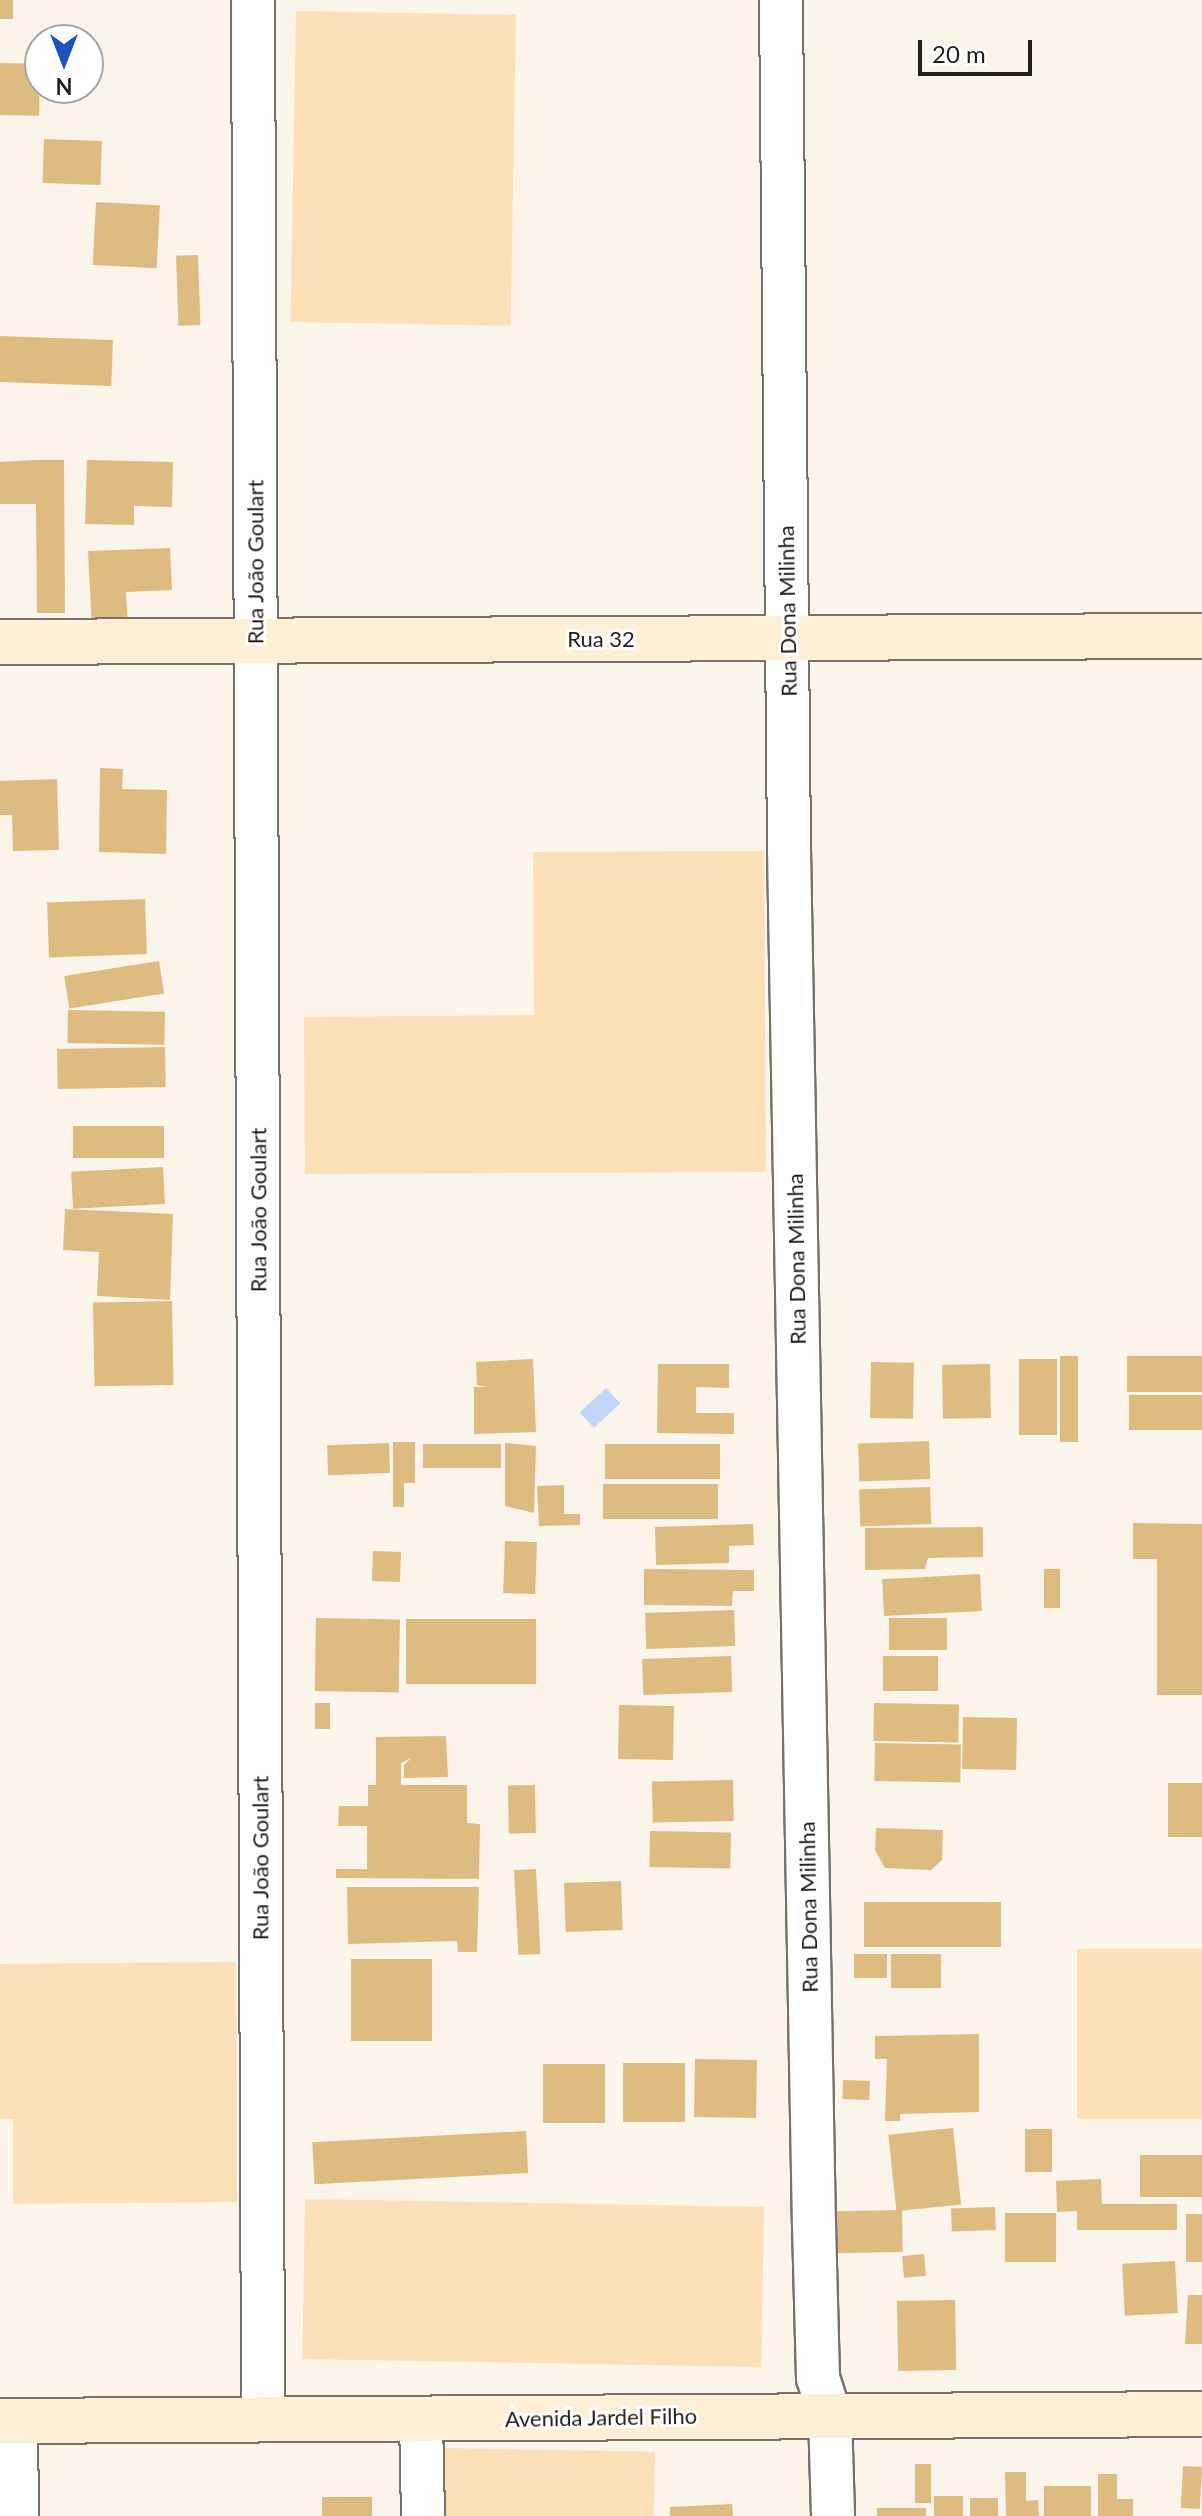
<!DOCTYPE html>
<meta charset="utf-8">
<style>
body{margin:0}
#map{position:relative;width:1202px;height:2516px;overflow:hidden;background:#faf4eb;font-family:Lato,sans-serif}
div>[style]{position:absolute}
.green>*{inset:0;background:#fae0b7;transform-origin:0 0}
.water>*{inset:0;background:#c2d5f7;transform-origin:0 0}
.building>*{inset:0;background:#debb81;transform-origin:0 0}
.roads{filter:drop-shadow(2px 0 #77726a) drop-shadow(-2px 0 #77726a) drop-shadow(0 2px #77726a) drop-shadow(0 -2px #77726a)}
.minor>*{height:42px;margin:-21px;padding:0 21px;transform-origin:21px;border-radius:21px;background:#fff}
.secondary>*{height:44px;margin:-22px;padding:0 22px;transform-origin:22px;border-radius:22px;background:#fdeed6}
span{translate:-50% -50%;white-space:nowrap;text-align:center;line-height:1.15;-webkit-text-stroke:6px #fff;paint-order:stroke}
.street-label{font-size:22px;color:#211f1c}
.north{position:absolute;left:24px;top:24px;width:80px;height:80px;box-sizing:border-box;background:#fff;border:2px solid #a6a5a4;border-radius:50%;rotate:180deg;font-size:22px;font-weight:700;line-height:32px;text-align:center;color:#211f1c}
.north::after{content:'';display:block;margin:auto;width:28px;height:36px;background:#1b53bf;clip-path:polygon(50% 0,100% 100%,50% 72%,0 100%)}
.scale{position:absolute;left:918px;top:40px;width:114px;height:36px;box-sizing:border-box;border:4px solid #211f1c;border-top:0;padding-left:10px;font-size:24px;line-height:28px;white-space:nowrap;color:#211f1c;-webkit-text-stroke:6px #fff;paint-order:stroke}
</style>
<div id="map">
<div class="green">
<div style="left:296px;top:11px;width:220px;height:311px;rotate:1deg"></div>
<div style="clip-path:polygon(764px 851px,766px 1172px,305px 1174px,304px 1017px,534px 1015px,533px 852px)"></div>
<div style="left:1077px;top:1949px;width:125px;height:170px"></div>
<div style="clip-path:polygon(236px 1962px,237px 2202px,13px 2204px,13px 2119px,0 2119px,0 1964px)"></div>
<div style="left:764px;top:2207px;width:160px;height:459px;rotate:91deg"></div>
<div style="left:442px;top:2448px;width:213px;height:68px;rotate:1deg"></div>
</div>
<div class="water">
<div style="left:606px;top:1388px;width:21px;height:36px;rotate:47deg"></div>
</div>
<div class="building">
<div style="left:0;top:0;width:13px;height:19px"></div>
<div style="left:0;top:63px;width:40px;height:52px;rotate:1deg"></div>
<div style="left:44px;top:139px;width:58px;height:44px;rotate:2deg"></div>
<div style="left:96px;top:202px;width:64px;height:63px;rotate:3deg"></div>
<div style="left:198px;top:255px;width:70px;height:22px;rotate:88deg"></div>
<div style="left:0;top:336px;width:113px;height:46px;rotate:2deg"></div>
<div style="clip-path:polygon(36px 460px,64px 460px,65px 613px,37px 613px,36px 504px,0 504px,0 462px)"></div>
<div style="clip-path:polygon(87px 460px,173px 462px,172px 507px,134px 506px,134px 525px,85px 524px)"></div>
<div style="clip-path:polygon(170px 548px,172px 590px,126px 592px,128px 628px,92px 629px,88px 551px)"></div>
<div style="clip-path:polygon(100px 768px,123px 769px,122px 789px,167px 790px,166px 854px,99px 852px)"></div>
<div style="clip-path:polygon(57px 779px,59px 850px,13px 851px,12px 815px,0 815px,0 781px)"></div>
<div style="left:145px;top:899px;width:55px;height:98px;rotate:88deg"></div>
<div style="left:159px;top:961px;width:33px;height:96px;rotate:81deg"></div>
<div style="left:68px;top:1010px;width:97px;height:33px;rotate:1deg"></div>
<div style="left:165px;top:1047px;width:40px;height:108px;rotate:89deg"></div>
<div style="left:164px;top:1126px;width:32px;height:91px;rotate:90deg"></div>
<div style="left:163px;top:1167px;width:37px;height:92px;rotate:87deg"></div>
<div style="clip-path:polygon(65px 1209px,173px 1214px,170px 1300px,97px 1296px,99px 1252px,63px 1250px)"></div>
<div style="left:172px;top:1301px;width:84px;height:79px;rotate:89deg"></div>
<div style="left:1060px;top:1356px;width:18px;height:86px"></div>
<div style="left:1127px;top:1356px;width:75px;height:36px"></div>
<div style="clip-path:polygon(533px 1359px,536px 1432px,474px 1434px,474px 1387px,487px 1387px,477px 1385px,476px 1362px)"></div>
<div style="left:1019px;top:1359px;width:38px;height:76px"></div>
<div style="left:871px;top:1362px;width:43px;height:56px;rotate:1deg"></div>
<div style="clip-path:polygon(658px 1364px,729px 1364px,729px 1388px,696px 1387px,696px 1413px,734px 1413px,734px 1434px,657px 1433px)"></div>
<div style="left:990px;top:1364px;width:54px;height:48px;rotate:89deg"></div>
<div style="left:1202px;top:1395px;width:35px;height:73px;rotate:90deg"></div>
<div style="left:929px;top:1441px;width:38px;height:71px;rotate:88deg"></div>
<div style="clip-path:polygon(393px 1442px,415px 1442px,415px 1483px,404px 1483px,404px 1507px,393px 1507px)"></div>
<div style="left:389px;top:1443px;width:30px;height:62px;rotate:88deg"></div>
<div style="clip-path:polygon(505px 1443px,536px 1446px,534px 1513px,505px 1506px)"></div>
<div style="left:501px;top:1444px;width:24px;height:78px;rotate:90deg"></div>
<div style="left:605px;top:1444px;width:115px;height:35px"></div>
<div style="left:603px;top:1484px;width:115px;height:35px"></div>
<div style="clip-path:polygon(564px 1485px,564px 1514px,580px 1514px,580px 1525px,539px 1526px,537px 1486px)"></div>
<div style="left:930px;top:1487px;width:37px;height:71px;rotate:88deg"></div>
<div style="clip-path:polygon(1133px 1523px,1202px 1524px,1202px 1695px,1157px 1695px,1157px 1559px,1133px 1559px)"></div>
<div style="clip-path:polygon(753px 1524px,754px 1545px,729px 1546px,729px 1563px,656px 1565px,655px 1527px)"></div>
<div style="clip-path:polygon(983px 1527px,983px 1557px,928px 1558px,925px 1569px,865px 1570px,865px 1528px)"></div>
<div style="left:505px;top:1541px;width:32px;height:52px;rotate:2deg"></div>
<div style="left:373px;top:1551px;width:28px;height:30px;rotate:2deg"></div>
<div style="clip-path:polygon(644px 1569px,754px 1570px,754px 1591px,733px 1591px,732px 1606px,644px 1605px)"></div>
<div style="left:1044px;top:1569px;width:16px;height:39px"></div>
<div style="left:980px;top:1574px;width:37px;height:98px;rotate:87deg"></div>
<div style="left:734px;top:1610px;width:36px;height:89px;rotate:88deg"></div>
<div style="left:316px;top:1618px;width:84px;height:73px;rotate:1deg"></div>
<div style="left:889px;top:1618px;width:58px;height:32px"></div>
<div style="left:406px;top:1619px;width:130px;height:65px"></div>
<div style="left:731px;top:1656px;width:36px;height:89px;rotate:88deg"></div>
<div style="left:883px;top:1656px;width:55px;height:35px"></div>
<div style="left:315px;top:1703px;width:15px;height:26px"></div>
<div style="left:874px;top:1703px;width:85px;height:38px;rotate:1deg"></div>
<div style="left:619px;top:1705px;width:55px;height:54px;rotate:1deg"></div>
<div style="left:963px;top:1717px;width:54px;height:52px;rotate:1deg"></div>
<div style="clip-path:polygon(446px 1736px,448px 1777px,404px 1778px,404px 1765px,411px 1758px,401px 1763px,401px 1785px,467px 1785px,467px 1823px,480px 1824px,479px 1879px,336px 1878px,336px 1869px,367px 1869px,367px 1826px,338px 1826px,339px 1806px,368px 1806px,368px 1785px,376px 1785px,376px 1737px)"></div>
<div style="left:875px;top:1743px;width:86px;height:38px;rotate:1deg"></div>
<div style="left:733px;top:1780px;width:41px;height:81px;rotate:89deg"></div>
<div style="left:1168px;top:1783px;width:34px;height:54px"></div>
<div style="left:535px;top:1785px;width:48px;height:27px;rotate:89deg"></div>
<div style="clip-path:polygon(876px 1828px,943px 1830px,942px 1860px,931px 1870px,885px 1868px,875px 1850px)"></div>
<div style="left:650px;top:1831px;width:81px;height:36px;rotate:1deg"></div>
<div style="left:536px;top:1869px;width:85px;height:22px;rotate:87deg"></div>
<div style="left:621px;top:1881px;width:49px;height:57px;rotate:88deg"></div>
<div style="clip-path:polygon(347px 1887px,479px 1887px,477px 1952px,458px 1952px,457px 1941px,348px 1944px)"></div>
<div style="left:1001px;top:1902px;width:45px;height:137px;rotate:90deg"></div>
<div style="left:854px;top:1954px;width:33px;height:24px"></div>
<div style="left:891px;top:1954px;width:50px;height:34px"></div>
<div style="left:351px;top:1959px;width:81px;height:82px"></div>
<div style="clip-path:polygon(979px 2034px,979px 2112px,900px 2114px,900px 2121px,885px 2121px,887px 2059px,875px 2059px,875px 2036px)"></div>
<div style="left:695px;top:2059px;width:62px;height:58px;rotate:1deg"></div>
<div style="left:623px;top:2063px;width:62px;height:59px"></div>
<div style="left:543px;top:2064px;width:62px;height:59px"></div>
<div style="left:843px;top:2080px;width:27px;height:19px;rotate:2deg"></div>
<div style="left:953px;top:2128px;width:77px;height:65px;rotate:84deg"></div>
<div style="left:1025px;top:2129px;width:27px;height:43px"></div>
<div style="left:526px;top:2131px;width:42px;height:214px;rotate:87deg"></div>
<div style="left:1202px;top:2155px;width:42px;height:62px;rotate:90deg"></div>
<div style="clip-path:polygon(1101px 2179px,1102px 2204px,1177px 2204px,1177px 2230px,1077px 2230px,1077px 2211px,1057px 2212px,1056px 2181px)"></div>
<div style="left:995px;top:2207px;width:23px;height:44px;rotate:88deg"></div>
<div style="left:902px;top:2210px;width:42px;height:68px;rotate:89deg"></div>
<div style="left:1005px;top:2213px;width:51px;height:49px"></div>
<div style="left:1202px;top:2214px;width:48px;height:16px;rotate:90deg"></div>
<div style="left:924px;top:2254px;width:22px;height:22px;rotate:85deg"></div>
<div style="left:1175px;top:2261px;width:52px;height:53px;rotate:87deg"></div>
<div style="clip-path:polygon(1188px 2295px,1202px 2295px,1202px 2344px,1185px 2344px)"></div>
<div style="left:955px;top:2300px;width:70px;height:58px;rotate:89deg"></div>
<div style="left:915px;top:2464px;width:16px;height:39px"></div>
<div style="left:1183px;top:2466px;width:19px;height:42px;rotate:3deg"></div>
<div style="clip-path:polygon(1005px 2472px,1026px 2472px,1026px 2501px,1038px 2500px,1039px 2516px,1006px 2516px)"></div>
<div style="clip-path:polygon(1098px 2474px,1117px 2474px,1117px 2499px,1133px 2499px,1133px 2516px,1098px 2516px)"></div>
<div style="left:1091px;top:2486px;width:30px;height:47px;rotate:90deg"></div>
<div style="left:963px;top:2496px;width:20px;height:29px;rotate:90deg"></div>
<div style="left:322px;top:2497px;width:50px;height:19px"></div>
<div style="left:998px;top:2498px;width:18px;height:28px;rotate:90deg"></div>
<div style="clip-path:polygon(732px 2504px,733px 2516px,670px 2516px,670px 2507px)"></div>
<div style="left:926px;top:2508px;width:8px;height:49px;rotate:90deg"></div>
</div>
<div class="roads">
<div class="minor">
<div style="left:253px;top:0;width:2420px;rotate:89.76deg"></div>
<div style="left:781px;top:0;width:850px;rotate:89.46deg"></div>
<div style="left:789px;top:850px;width:1375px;rotate:88.96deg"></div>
<div style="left:814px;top:2225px;width:153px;rotate:88.5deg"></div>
<div style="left:818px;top:2378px;width:38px;rotate:72deg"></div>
<div style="left:830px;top:2414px;width:102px;rotate:88.3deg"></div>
<div style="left:421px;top:2420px;width:96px;rotate:88.8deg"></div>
<div style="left:16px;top:2421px;width:95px;rotate:89.4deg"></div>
</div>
<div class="secondary">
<div style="left:0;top:642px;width:1202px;rotate:-0.29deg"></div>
<div style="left:0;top:2421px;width:1202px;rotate:-0.33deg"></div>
</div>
</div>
<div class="street-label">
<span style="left:255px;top:562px;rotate:-90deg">Rua João Goulart</span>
<span style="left:787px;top:611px;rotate:-91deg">Rua Dona Milinha</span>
<span style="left:601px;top:639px">Rua 32</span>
<span style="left:258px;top:1210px;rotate:-90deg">Rua João Goulart</span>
<span style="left:796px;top:1259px;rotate:-91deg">Rua Dona Milinha</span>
<span style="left:260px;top:1858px;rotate:-90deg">Rua João Goulart</span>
<span style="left:808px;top:1907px;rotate:-91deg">Rua Dona Milinha</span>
<span style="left:601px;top:2417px;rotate:-1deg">Avenida Jardel Filho</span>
</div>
<div class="north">N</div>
<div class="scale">20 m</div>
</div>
